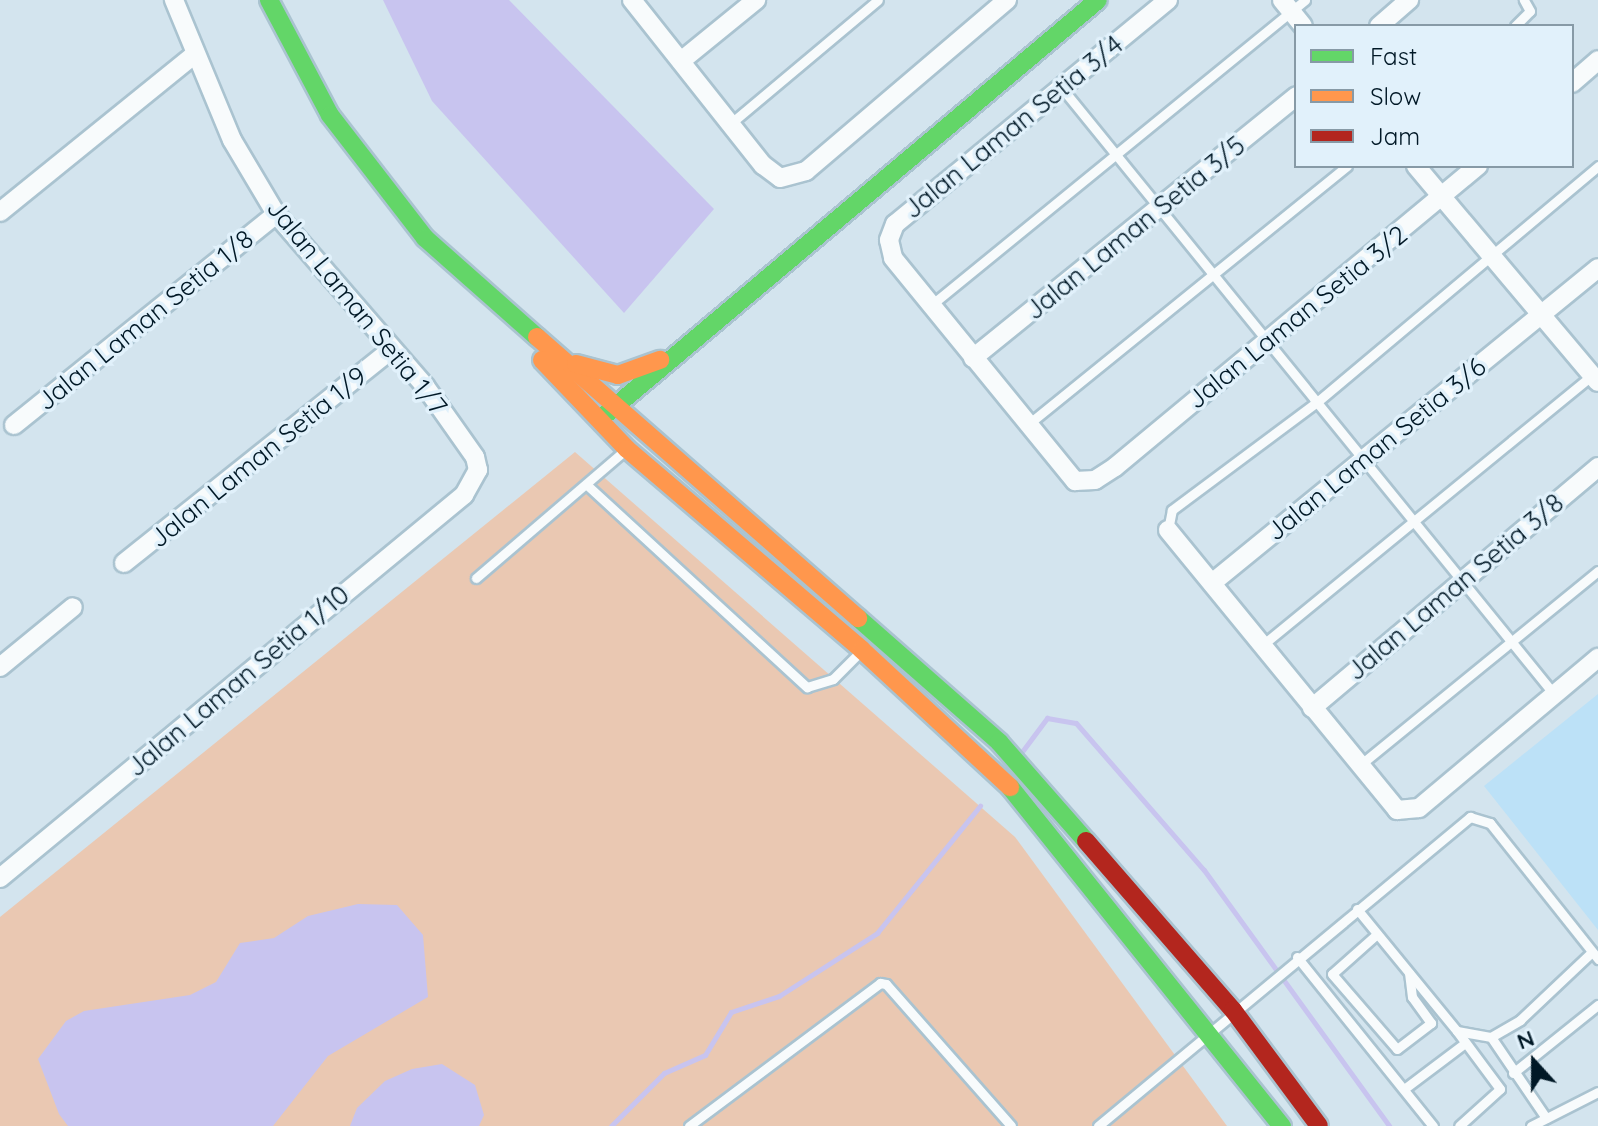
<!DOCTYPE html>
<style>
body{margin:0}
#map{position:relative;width:1598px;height:1126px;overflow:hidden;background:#d3e4ee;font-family:Quicksand,sans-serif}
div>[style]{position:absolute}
.built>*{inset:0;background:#bce1f7}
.green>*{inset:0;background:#eac8b2}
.water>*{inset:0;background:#c8c4ef}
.stream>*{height:5px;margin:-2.5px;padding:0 2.5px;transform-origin:2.5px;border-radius:2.5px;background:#c8c4ef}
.roads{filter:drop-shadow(2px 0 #aac3d0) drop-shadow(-2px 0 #aac3d0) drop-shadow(0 2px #aac3d0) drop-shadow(0 -2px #aac3d0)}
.lane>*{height:9px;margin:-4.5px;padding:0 4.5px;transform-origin:4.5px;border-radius:4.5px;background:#f8fbfc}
.street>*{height:18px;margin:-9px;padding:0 9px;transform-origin:9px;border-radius:9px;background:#f8fbfc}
.fast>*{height:18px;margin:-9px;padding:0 9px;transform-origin:9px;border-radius:9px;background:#63d668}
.slow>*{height:18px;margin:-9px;padding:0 9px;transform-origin:9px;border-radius:9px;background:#ff974d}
.jam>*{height:18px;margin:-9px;padding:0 9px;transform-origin:9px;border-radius:9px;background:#b3261e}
span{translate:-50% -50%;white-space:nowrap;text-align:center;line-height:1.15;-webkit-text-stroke:7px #e1f1fb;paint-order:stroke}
.street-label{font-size:26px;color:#001826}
.legend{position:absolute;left:1294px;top:24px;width:280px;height:144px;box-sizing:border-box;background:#e1f1fb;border:2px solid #879aa6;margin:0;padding:10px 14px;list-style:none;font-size:24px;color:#001826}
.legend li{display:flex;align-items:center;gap:16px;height:40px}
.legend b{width:40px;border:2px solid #879aa6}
.north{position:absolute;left:1494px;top:1022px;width:80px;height:80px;-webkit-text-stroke:6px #e1f1fb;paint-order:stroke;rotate:339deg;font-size:22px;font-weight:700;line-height:32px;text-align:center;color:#001826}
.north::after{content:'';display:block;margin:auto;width:28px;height:36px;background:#001826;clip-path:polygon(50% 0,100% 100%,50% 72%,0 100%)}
</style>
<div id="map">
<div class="built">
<div style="clip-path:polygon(1598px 694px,1598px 930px,1484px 786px)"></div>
</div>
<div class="green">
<div style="clip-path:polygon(575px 452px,1015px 837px,1227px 1126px,0 1126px,0 917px)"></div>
</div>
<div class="water">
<div style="clip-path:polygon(383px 0,509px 0,714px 209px,624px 313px,432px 101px)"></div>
<div style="clip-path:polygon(358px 904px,397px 905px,423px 935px,428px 997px,328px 1056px,273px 1126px,68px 1126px,59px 1114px,38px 1059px,66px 1021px,84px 1011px,190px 995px,216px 982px,240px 943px,274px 938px,308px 916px)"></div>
<div style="clip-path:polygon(442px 1064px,475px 1085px,484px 1115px,479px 1126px,350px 1126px,357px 1108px,385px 1081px,412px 1069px)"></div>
</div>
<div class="stream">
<div style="left:1021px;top:753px;width:44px;rotate:-53.4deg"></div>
<div style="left:1047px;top:718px;width:29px;rotate:10deg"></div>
<div style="left:1076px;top:723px;width:195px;rotate:49deg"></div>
<div style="left:1204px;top:870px;width:316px;rotate:54.1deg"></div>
<div style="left:611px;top:1126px;width:75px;rotate:-45deg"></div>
<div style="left:664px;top:1073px;width:45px;rotate:-23.7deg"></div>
<div style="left:705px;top:1055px;width:50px;rotate:-58.8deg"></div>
<div style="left:731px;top:1012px;width:51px;rotate:-18.4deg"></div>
<div style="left:779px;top:996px;width:117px;rotate:-32.7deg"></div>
<div style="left:877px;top:933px;width:164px;rotate:-51deg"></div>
</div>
<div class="roads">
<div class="lane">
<div style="left:1515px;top:26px;width:21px;rotate:-45deg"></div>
<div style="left:1530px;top:11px;width:13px;rotate:-119deg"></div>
<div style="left:1061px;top:87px;width:782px;rotate:50.92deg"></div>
<div style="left:730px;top:124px;width:193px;rotate:-40deg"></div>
<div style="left:930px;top:306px;width:484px;rotate:-39.2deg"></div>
<div style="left:1026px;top:426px;width:413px;rotate:-39deg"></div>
<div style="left:587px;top:485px;width:299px;rotate:42.6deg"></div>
<div style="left:807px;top:687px;width:27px;rotate:-17deg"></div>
<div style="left:833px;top:679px;width:38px;rotate:-45deg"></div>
<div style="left:1168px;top:530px;width:20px;rotate:-79deg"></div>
<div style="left:1172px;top:510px;width:181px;rotate:-36.7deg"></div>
<div style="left:1317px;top:402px;width:367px;rotate:-40deg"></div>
<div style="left:476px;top:578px;width:195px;rotate:-40.6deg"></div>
<div style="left:1260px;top:647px;width:433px;rotate:-39.3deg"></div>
<div style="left:1360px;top:765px;width:307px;rotate:-39.2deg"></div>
<div style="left:1357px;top:909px;width:158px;rotate:50.7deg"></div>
<div style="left:1457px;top:1031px;width:35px;rotate:10deg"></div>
<div style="left:1491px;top:1037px;width:34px;rotate:-30deg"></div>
<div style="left:1520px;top:1020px;width:99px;rotate:-43.4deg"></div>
<div style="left:1377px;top:934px;width:60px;rotate:138.4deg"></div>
<div style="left:1332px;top:974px;width:99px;rotate:49.1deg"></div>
<div style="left:1397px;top:1049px;width:43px;rotate:-37.4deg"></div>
<div style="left:1431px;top:1023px;width:32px;rotate:-126deg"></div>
<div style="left:1412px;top:997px;width:24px;rotate:-97deg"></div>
<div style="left:1297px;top:957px;width:217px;rotate:51.2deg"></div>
<div style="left:1457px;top:1031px;width:72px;rotate:53.4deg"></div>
<div style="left:1500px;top:1089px;width:55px;rotate:137.9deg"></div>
<div style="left:1491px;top:1037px;width:98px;rotate:55.8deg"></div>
<div style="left:1513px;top:1073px;width:109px;rotate:-38.7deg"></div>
<div style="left:1404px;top:1089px;width:76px;rotate:-37deg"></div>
<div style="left:689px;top:1126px;width:239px;rotate:-36.8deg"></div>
<div style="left:880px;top:983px;width:6px;rotate:9deg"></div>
<div style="left:886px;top:984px;width:189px;rotate:48.6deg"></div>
<div style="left:1098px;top:1126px;width:484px;rotate:-39.7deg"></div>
<div style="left:1470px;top:817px;width:21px;rotate:17deg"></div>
<div style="left:1490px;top:823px;width:174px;rotate:51.5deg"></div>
<div style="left:1531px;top:1126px;width:75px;rotate:-26.9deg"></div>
</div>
<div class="street">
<div style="left:632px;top:0;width:211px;rotate:51.6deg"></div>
<div style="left:763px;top:165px;width:21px;rotate:37deg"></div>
<div style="left:780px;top:178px;width:27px;rotate:-15deg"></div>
<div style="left:806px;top:171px;width:264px;rotate:-40.4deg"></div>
<div style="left:1168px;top:0;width:353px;rotate:140.6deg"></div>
<div style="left:895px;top:224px;width:17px;rotate:111deg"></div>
<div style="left:889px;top:240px;width:18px;rotate:77deg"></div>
<div style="left:893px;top:258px;width:288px;rotate:50.8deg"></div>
<div style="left:1075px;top:481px;width:20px;rotate:-3deg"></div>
<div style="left:1095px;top:480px;width:24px;rotate:-33deg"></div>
<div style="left:1115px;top:467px;width:472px;rotate:-39.7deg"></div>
<div style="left:1282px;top:0;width:33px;rotate:51deg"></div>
<div style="left:1379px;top:26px;width:40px;rotate:-41deg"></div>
<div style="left:681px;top:61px;width:97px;rotate:-39.1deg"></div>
<div style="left:1572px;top:83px;width:35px;rotate:-41deg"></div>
<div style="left:1416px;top:166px;width:282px;rotate:49.9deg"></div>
<div style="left:0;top:212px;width:251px;rotate:-39deg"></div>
<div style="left:973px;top:358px;width:416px;rotate:-39deg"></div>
<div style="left:14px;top:425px;width:336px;rotate:-38.8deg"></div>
<div style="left:1168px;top:530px;width:362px;rotate:50.7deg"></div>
<div style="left:1397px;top:810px;width:22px;rotate:-5deg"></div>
<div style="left:1419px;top:808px;width:234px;rotate:-40deg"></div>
<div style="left:124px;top:563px;width:342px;rotate:-38.6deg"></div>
<div style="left:1212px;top:583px;width:498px;rotate:-39.2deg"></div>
<div style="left:0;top:667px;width:94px;rotate:-39.4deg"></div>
<div style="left:1312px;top:708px;width:374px;rotate:-40.1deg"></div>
<div style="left:0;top:878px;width:602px;rotate:-39.54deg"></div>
<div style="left:464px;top:495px;width:29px;rotate:-61deg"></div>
<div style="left:478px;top:470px;width:13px;rotate:-103deg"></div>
<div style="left:475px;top:457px;width:87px;rotate:-125.2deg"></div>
<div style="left:425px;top:386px;width:228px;rotate:-130.9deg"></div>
<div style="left:276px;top:214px;width:86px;rotate:-120.7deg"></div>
<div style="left:232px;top:140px;width:152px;rotate:-112.5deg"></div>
</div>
<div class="fast">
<div style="left:269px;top:0;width:130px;rotate:62.1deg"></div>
<div style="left:330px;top:115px;width:155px;rotate:52.3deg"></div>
<div style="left:425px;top:238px;width:149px;rotate:41.5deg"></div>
<div style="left:605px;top:415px;width:644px;rotate:-40.09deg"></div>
<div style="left:858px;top:618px;width:188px;rotate:41.3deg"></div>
<div style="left:999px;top:742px;width:132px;rotate:48.7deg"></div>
<div style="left:1010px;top:787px;width:435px;rotate:51.3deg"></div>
</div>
<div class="slow">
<div style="left:537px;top:337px;width:427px;rotate:41.2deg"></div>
<div style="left:542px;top:360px;width:123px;rotate:46.3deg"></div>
<div style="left:627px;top:449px;width:309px;rotate:40.5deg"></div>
<div style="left:862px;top:650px;width:202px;rotate:42.8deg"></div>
<div style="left:576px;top:364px;width:43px;rotate:14.7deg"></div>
<div style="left:618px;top:375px;width:45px;rotate:-19.7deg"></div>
</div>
<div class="jam">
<div style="left:1086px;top:841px;width:224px;rotate:49deg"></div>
<div style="left:1233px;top:1010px;width:144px;rotate:53.4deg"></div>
</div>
</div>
<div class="street-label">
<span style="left:1013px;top:127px;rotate:-39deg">Jalan Laman Setia 3/4</span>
<span style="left:1135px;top:228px;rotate:-39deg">Jalan Laman Setia 3/5</span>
<span style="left:357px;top:307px;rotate:51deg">Jalan Laman Setia 1/7</span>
<span style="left:1297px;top:317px;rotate:-39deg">Jalan Laman Setia 3/2</span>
<span style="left:145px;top:320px;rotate:-39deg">Jalan Laman Setia 1/8</span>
<span style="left:1376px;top:449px;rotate:-39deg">Jalan Laman Setia 3/6</span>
<span style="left:258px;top:457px;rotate:-39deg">Jalan Laman Setia 1/9</span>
<span style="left:1455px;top:587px;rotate:-40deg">Jalan Laman Setia 3/8</span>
<span style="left:238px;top:681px;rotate:-40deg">Jalan Laman Setia 1/10</span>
</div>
<ul class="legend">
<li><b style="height:10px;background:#63d668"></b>Fast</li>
<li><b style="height:10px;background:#ff974d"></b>Slow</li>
<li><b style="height:10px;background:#b3261e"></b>Jam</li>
</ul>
<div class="north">N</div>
</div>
